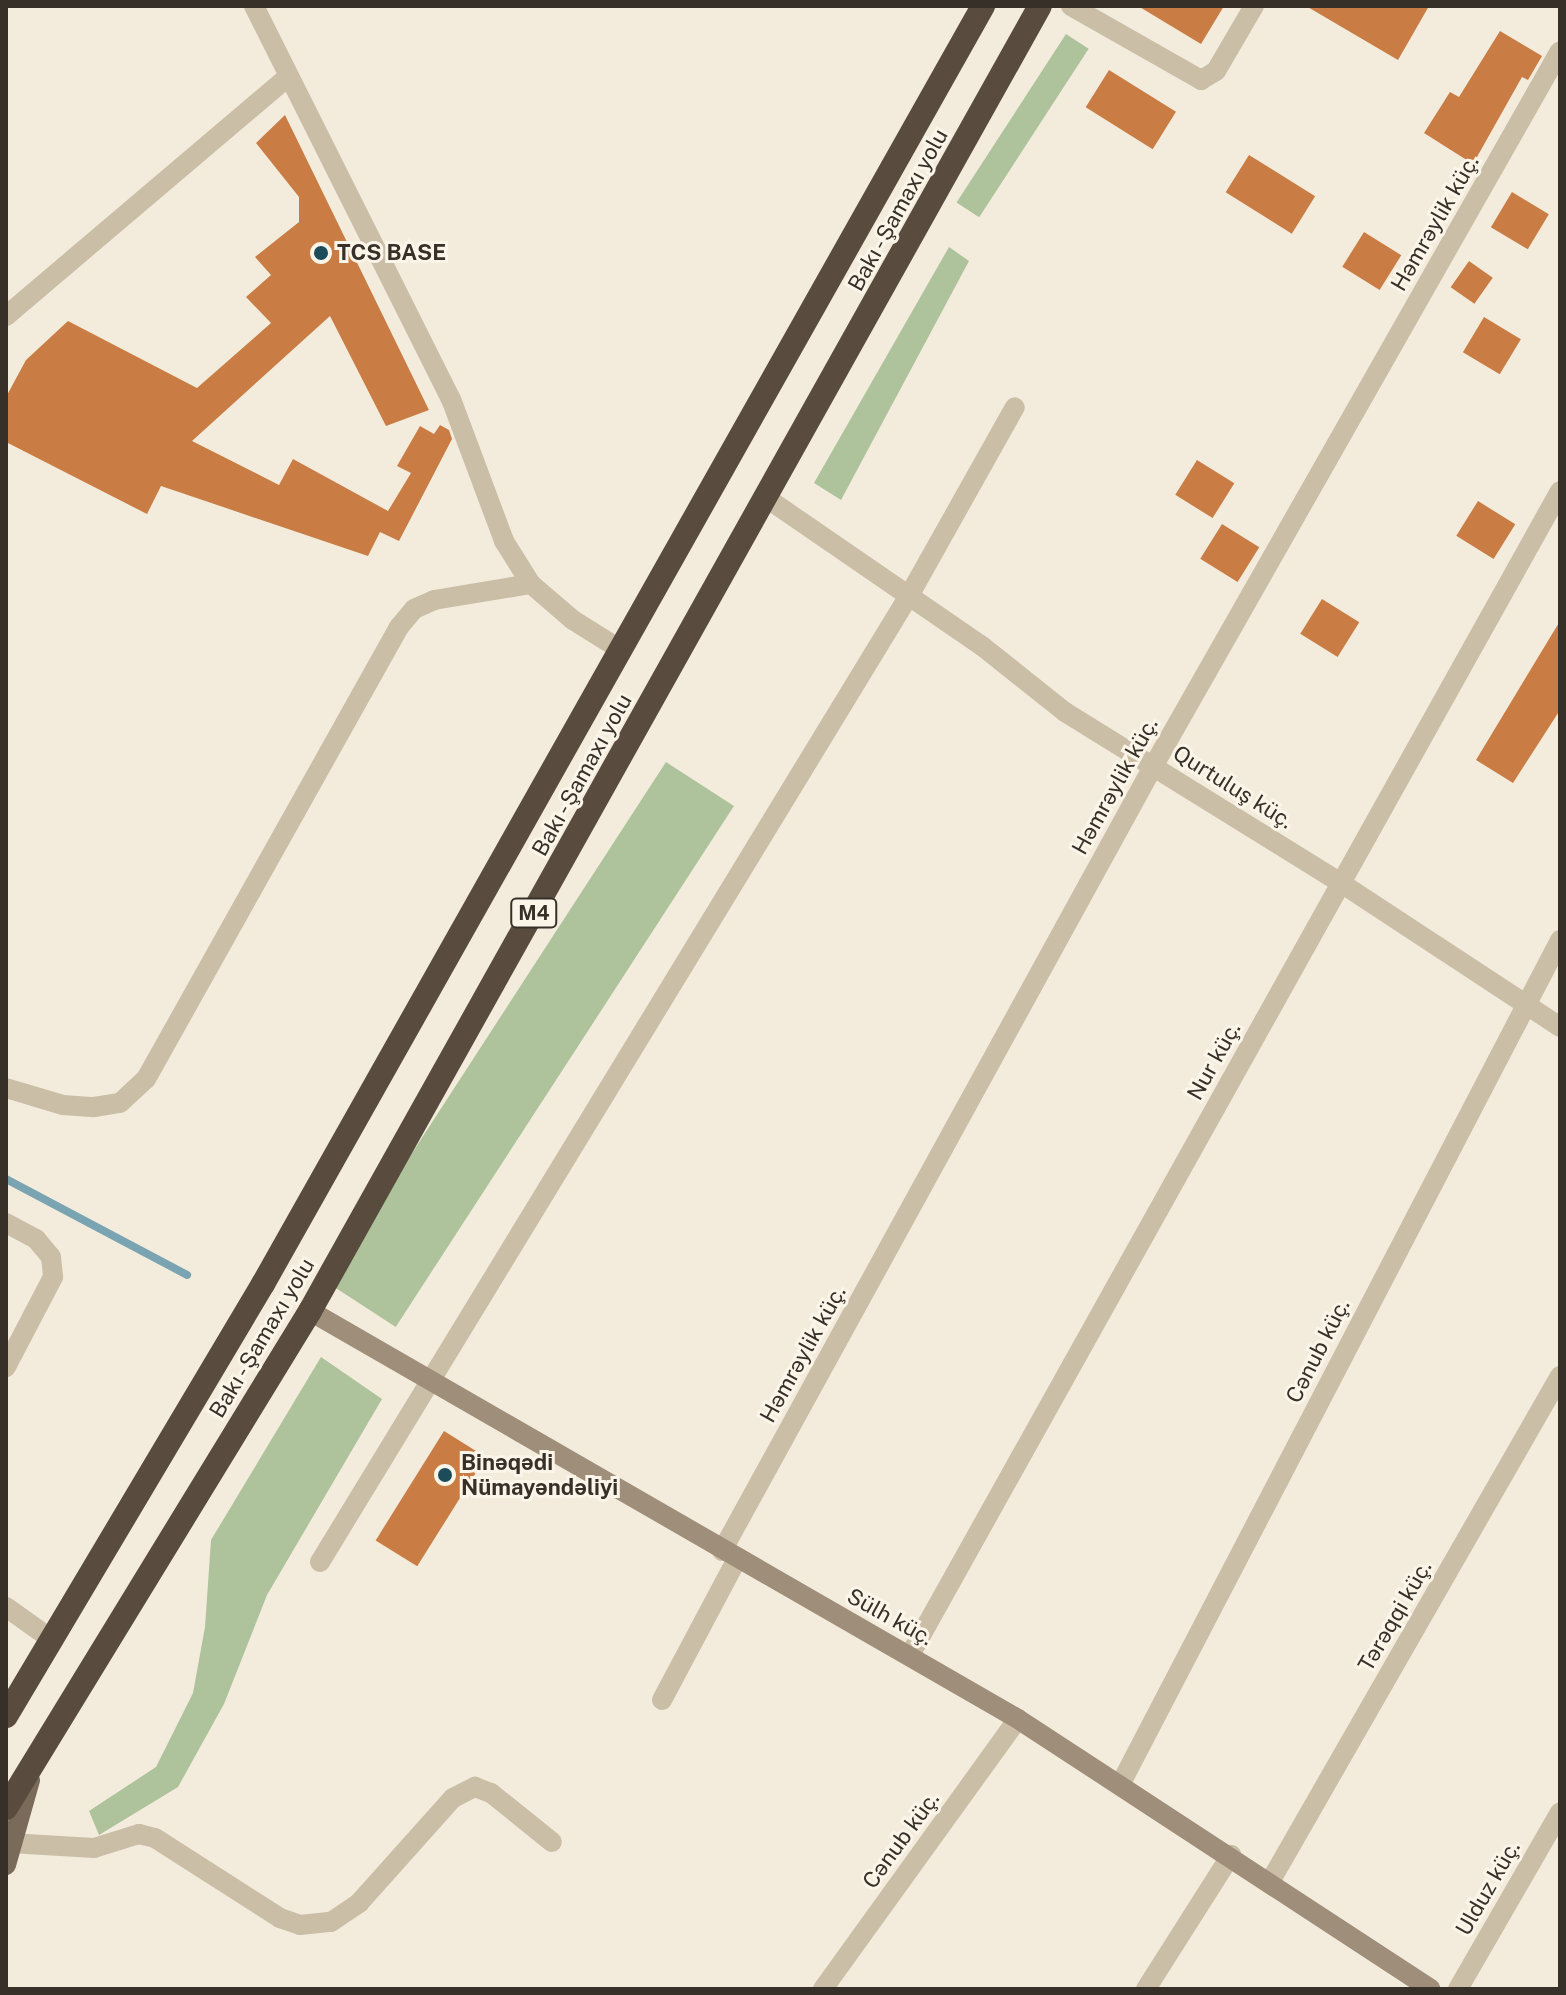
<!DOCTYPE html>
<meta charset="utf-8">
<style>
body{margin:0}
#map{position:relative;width:1566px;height:1995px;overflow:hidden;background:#f3ecdc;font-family:"Public Sans",sans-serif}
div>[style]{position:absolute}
.green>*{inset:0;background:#aec29b;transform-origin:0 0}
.stream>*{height:8px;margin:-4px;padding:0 4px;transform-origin:4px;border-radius:4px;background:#7aa4b1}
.building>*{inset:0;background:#c97d44;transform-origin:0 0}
.street>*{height:20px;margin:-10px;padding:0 10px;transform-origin:10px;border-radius:10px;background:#cbbea7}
.secondary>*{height:20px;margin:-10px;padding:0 10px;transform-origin:10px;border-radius:10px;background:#9f8e79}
.primary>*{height:20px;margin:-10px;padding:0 10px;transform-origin:10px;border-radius:10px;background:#7a6a59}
.highway>*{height:24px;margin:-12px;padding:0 12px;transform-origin:12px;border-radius:12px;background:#594c3f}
.dots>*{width:22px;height:22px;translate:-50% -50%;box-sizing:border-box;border:4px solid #faf5e8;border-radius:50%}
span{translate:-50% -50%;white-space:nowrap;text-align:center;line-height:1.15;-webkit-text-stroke:6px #faf5e8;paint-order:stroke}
.shield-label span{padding:2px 6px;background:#faf5e8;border:2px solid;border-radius:6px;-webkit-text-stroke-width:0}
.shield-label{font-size:20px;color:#373028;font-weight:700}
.street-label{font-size:22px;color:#373028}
.poi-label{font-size:22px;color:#373028;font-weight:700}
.left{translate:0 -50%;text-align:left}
.frame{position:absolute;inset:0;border:8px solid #373028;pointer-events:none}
</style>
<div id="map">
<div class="green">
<div style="left:1066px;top:34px;width:27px;height:201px;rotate:33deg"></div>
<div style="clip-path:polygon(949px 247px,969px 261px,841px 500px,814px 483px)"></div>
<div style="left:666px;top:762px;width:81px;height:621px;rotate:33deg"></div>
<div style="clip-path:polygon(321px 1357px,382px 1399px,267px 1595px,224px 1704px,178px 1787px,99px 1835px,89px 1811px,156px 1767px,193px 1693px,205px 1627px,211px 1540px)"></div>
</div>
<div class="stream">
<div style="left:6px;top:1179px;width:205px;rotate:27.9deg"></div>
</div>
<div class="building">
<div style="clip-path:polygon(1138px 6px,1224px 6px,1201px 44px)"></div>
<div style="clip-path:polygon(1306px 6px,1429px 6px,1398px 60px)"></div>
<div style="clip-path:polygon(1500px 31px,1542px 56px,1528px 80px,1522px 77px,1473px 164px,1424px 133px,1450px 92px,1459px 97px)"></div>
<div style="left:1109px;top:70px;width:79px;height:44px;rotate:32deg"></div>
<div style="clip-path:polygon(285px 115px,429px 410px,386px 426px,330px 316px,192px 441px,279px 485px,293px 459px,388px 511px,411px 473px,397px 466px,420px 426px,434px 434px,440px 425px,449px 430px,452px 439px,399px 541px,380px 532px,368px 556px,161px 486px,147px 514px,6px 442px,6px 397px,26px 360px,68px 321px,197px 388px,271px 323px,246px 297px,271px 275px,255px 257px,299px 222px,299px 197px,256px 143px)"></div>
<div style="left:1249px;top:155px;width:78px;height:44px;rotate:32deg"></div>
<div style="left:1512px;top:192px;width:43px;height:41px;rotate:31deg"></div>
<div style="left:1364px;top:232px;width:44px;height:41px;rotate:32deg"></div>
<div style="left:1469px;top:261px;width:29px;height:32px;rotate:35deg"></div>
<div style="left:1484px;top:317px;width:43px;height:41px;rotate:31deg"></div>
<div style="left:1197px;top:460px;width:44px;height:41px;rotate:32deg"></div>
<div style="left:1478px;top:501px;width:44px;height:41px;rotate:32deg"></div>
<div style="left:1222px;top:524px;width:44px;height:41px;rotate:32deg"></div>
<div style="left:1322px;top:599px;width:44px;height:41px;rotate:32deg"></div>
<div style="clip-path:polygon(1560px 621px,1560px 710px,1513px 783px,1476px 760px)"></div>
<div style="left:444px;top:1431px;width:49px;height:129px;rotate:32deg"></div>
</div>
<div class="street">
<div style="left:254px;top:6px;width:440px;rotate:63.4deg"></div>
<div style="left:451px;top:399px;width:152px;rotate:69.5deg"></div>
<div style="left:504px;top:541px;width:51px;rotate:57.9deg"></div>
<div style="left:531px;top:584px;width:55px;rotate:40.6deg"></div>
<div style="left:573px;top:620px;width:57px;rotate:32deg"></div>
<div style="left:1071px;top:6px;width:150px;rotate:29.6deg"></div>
<div style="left:1201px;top:80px;width:17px;rotate:-31deg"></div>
<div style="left:1216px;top:71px;width:75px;rotate:-59.7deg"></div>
<div style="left:6px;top:316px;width:370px;rotate:-40.3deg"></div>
<div style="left:768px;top:499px;width:260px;rotate:34.5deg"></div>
<div style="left:982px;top:646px;width:106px;rotate:38.5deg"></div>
<div style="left:1065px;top:712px;width:325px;rotate:31.8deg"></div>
<div style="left:1341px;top:883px;width:262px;rotate:33.3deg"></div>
<div style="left:6px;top:1088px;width:59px;rotate:16.6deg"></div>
<div style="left:63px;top:1105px;width:31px;rotate:4deg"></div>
<div style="left:94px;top:1107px;width:26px;rotate:-9deg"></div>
<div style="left:120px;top:1103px;width:35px;rotate:-43deg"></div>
<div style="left:146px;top:1079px;width:518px;rotate:-60.76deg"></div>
<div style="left:399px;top:627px;width:23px;rotate:-50deg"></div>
<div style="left:414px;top:609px;width:22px;rotate:-24deg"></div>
<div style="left:434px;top:600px;width:98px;rotate:-9.4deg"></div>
<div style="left:6px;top:1223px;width:34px;rotate:28deg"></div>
<div style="left:36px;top:1239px;width:23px;rotate:50deg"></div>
<div style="left:51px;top:1257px;width:20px;rotate:84deg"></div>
<div style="left:53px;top:1277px;width:102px;rotate:117.6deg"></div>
<div style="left:722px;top:1551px;width:897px;rotate:-61.21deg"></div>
<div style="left:1154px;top:765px;width:821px;rotate:-60.38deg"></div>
<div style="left:320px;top:1562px;width:1134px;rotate:-58.64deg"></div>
<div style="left:910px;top:594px;width:214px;rotate:-60.7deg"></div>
<div style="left:6px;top:1607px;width:55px;rotate:35.4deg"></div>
<div style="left:910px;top:1655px;width:1333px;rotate:-60.82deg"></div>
<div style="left:662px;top:1700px;width:160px;rotate:-62deg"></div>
<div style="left:1120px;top:1785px;width:953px;rotate:-62.49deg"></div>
<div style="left:10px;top:1843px;width:84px;rotate:3.4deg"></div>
<div style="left:94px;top:1848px;width:47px;rotate:-17.3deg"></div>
<div style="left:139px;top:1834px;width:16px;rotate:14deg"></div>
<div style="left:155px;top:1838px;width:148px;rotate:32.6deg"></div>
<div style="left:280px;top:1918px;width:21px;rotate:19deg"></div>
<div style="left:300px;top:1925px;width:31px;rotate:-6deg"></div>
<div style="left:331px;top:1922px;width:34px;rotate:-34deg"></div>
<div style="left:359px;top:1903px;width:141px;rotate:-48.2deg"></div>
<div style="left:453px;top:1798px;width:25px;rotate:-27deg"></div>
<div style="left:475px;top:1787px;width:17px;rotate:21deg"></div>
<div style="left:491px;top:1793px;width:78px;rotate:38.8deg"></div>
<div style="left:1271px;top:1880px;width:581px;rotate:-60.17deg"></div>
<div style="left:823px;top:1989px;width:333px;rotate:-54.2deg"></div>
<div style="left:1146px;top:1989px;width:159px;rotate:-57.6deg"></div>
<div style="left:1458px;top:1989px;width:204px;rotate:-60deg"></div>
</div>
<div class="secondary">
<div style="left:310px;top:1311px;width:817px;rotate:29.95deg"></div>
<div style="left:1018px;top:1719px;width:493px;rotate:33.2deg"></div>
</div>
<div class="primary">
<div style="left:6px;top:1865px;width:88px;rotate:-74.2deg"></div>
</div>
<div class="highway">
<div style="left:6px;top:1716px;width:503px;rotate:-59.25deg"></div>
<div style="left:263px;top:1284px;width:1467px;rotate:-60.6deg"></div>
<div style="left:6px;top:1808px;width:583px;rotate:-58.55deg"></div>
<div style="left:310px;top:1311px;width:1495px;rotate:-60.78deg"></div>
</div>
<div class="dots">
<div style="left:321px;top:253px;background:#1c4b5a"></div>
<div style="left:445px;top:1475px;background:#1c4b5a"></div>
</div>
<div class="shield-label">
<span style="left:534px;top:913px">M4</span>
</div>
<div class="street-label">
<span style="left:898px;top:210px;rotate:-61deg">Bakı - Şamaxı yolu</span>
<span style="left:1435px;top:223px;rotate:-60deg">Həmrəylik küç.</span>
<span style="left:582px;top:775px;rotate:-61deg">Bakı - Şamaxı yolu</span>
<span style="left:1115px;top:786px;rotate:-61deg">Həmrəylik küç.</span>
<span style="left:1233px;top:787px;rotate:32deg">Qurtuluş küç.</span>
<span style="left:1214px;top:1061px;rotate:-61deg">Nur küç.</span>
<span style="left:262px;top:1338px;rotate:-59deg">Bakı - Şamaxı yolu</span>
<span style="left:1318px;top:1351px;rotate:-63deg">Cənub küç.</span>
<span style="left:803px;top:1354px;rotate:-61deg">Həmrəylik küç.</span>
<span style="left:1395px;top:1616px;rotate:-60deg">Tərəqqi küç.</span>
<span style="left:890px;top:1617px;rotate:29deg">Sülh küç.</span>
<span style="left:901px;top:1840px;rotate:-54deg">Cənub küç.</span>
<span style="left:1488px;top:1888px;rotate:-60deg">Ulduz küç.</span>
</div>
<div class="poi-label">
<span class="left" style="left:337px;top:253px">TCS BASE</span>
<span class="left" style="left:461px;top:1475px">Binəqədi<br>Nümayəndəliyi</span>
</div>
<div class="frame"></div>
</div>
